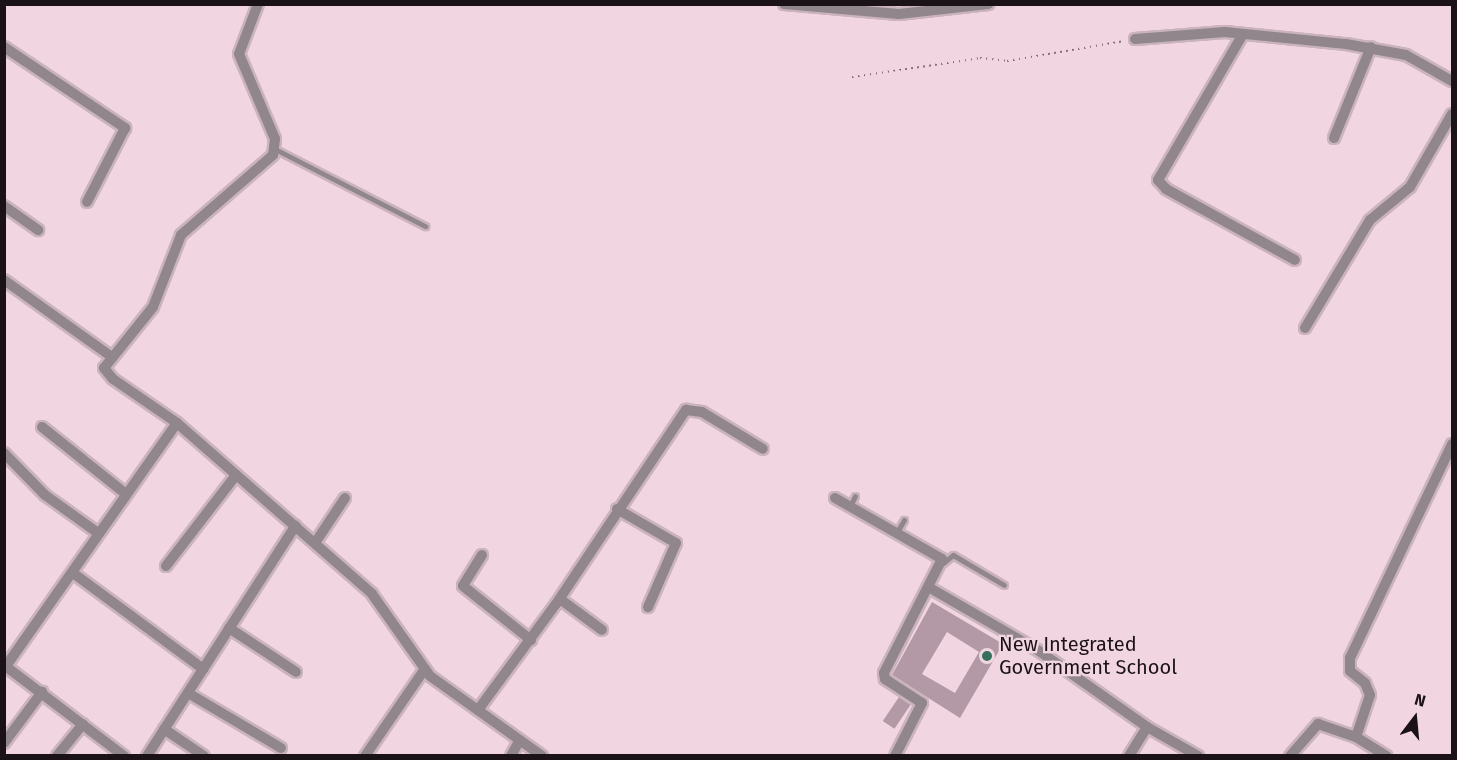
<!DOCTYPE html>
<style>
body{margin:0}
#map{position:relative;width:1457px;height:760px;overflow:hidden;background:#f1d6e2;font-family:"Fira Sans",sans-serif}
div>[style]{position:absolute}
.building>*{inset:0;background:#b299a5;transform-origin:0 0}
.path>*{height:2px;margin-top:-1px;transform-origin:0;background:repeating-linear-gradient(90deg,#85737b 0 1.5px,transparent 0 6px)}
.roads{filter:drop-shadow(2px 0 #cab3bd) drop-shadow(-2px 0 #cab3bd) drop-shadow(0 2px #cab3bd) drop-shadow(0 -2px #cab3bd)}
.lane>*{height:5px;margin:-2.5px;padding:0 2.5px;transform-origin:2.5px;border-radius:2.5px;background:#91868b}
.street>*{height:10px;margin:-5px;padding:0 5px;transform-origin:5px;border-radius:5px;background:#91868b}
.dots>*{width:16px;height:16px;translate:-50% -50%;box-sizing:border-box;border:3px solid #f1d6e2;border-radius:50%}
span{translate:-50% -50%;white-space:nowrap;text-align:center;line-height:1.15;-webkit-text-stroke:4.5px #f1d6e2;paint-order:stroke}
.poi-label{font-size:20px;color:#1b1217}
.left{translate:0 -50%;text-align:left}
.frame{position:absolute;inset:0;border:6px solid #1b1217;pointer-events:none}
.north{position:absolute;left:1385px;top:688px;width:60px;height:60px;-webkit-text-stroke:4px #f1d6e2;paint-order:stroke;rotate:16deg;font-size:16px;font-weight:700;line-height:24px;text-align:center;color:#1b1217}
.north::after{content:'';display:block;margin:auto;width:21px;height:27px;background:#1b1217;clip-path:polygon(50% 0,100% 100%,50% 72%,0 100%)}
</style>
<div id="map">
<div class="building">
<div style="clip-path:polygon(evenodd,932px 602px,1003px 644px,960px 718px,892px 675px,932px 602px,947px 632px,979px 652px,955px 693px,922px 674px,947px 632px)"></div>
<div style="left:899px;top:697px;width:14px;height:29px;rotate:34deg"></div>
</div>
<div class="path">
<div style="left:852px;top:77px;width:129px;rotate:-8.4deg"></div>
<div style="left:980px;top:58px;width:27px;rotate:6deg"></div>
<div style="left:1007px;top:61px;width:119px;rotate:-9.7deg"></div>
</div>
<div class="roads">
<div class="lane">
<div style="left:275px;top:149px;width:169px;rotate:27.2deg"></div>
<div style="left:850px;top:506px;width:11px;rotate:-63deg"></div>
<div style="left:897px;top:532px;width:14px;rotate:-60deg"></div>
<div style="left:943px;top:563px;width:13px;rotate:-39deg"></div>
<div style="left:953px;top:555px;width:59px;rotate:30.5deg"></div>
</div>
<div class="street">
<div style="left:258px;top:4px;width:53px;rotate:110.8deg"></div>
<div style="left:239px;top:54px;width:92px;rotate:67deg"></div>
<div style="left:275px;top:139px;width:16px;rotate:97deg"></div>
<div style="left:273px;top:155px;width:122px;rotate:139deg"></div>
<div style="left:181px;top:235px;width:77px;rotate:111.3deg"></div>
<div style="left:153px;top:307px;width:78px;rotate:128.8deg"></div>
<div style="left:104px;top:368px;width:14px;rotate:51deg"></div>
<div style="left:113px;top:379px;width:78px;rotate:34.5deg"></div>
<div style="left:177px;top:423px;width:259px;rotate:41.2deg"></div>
<div style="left:372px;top:594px;width:100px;rotate:54.7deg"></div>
<div style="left:430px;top:676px;width:138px;rotate:35.5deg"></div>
<div style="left:784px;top:4px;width:115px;rotate:5deg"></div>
<div style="left:899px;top:14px;width:90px;rotate:-6.4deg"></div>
<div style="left:1243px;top:34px;width:169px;rotate:120.2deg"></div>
<div style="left:1158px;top:180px;width:12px;rotate:48deg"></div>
<div style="left:1166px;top:189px;width:147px;rotate:28.8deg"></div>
<div style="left:1135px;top:39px;width:90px;rotate:-4.4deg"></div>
<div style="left:1225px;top:32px;width:122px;rotate:5.7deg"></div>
<div style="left:1346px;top:44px;width:61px;rotate:10.4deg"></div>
<div style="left:1406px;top:55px;width:53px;rotate:29.5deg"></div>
<div style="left:4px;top:47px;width:146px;rotate:33.8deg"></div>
<div style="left:125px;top:128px;width:83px;rotate:117.2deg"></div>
<div style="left:1334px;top:138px;width:98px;rotate:-67.9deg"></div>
<div style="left:4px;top:206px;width:42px;rotate:35.2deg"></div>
<div style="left:4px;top:280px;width:133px;rotate:35.5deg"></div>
<div style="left:1305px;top:328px;width:126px;rotate:-59deg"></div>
<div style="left:1370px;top:220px;width:52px;rotate:-39.5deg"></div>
<div style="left:1410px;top:187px;width:84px;rotate:-60.1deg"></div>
<div style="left:42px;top:427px;width:107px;rotate:38.6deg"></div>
<div style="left:4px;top:453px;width:59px;rotate:45.7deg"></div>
<div style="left:45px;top:495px;width:65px;rotate:35.6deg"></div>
<div style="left:835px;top:498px;width:123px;rotate:29.7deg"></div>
<div style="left:942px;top:559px;width:128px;rotate:117deg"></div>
<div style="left:884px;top:673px;width:6px;rotate:81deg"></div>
<div style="left:885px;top:679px;width:44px;rotate:33deg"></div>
<div style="left:922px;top:703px;width:59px;rotate:117deg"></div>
<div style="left:617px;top:509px;width:68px;rotate:30deg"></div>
<div style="left:676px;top:543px;width:70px;rotate:113.6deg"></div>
<div style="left:315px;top:543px;width:54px;rotate:-56.3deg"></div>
<div style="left:482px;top:555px;width:36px;rotate:122deg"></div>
<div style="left:463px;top:586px;width:87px;rotate:38.5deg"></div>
<div style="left:166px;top:566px;width:115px;rotate:-52.4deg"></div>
<div style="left:73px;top:573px;width:162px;rotate:36.4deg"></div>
<div style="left:930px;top:588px;width:126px;rotate:30deg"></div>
<div style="left:1039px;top:651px;width:132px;rotate:35.1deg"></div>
<div style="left:1147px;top:727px;width:59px;rotate:29.6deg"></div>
<div style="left:560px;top:599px;width:52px;rotate:36.4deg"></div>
<div style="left:229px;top:628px;width:80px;rotate:33.3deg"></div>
<div style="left:4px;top:665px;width:151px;rotate:37.2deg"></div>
<div style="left:6px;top:666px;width:297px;rotate:-54.9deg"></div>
<div style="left:188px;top:693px;width:108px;rotate:30.6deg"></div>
<div style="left:478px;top:710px;width:132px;rotate:-53.7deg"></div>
<div style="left:556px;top:604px;width:234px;rotate:-56.2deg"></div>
<div style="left:686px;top:410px;width:16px;rotate:7deg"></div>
<div style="left:702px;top:412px;width:71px;rotate:31.2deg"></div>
<div style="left:164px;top:729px;width:48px;rotate:34deg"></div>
<div style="left:1356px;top:737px;width:44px;rotate:-71.6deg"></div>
<div style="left:1370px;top:695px;width:13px;rotate:-113deg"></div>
<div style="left:1365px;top:683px;width:19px;rotate:-141deg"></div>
<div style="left:1350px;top:671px;width:13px;rotate:-90deg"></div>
<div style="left:1350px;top:658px;width:237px;rotate:-64.5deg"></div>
<div style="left:4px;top:743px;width:64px;rotate:-53.3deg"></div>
<div style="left:57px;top:756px;width:41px;rotate:-50.9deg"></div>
<div style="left:147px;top:756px;width:274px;rotate:-57.2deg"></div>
<div style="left:365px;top:756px;width:104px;rotate:-55.5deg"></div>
<div style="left:511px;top:756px;width:18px;rotate:-61deg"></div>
<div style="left:1129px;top:756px;width:34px;rotate:-58deg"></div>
<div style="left:1290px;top:756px;width:43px;rotate:-48.8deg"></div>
<div style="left:1318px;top:724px;width:40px;rotate:18.9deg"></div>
<div style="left:1356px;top:737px;width:36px;rotate:32deg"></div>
</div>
</div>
<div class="dots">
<div style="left:987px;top:656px;background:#34705b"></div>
</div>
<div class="poi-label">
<span class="left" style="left:999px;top:656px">New Integrated<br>Government School</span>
</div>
<div class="frame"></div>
<div class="north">N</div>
</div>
